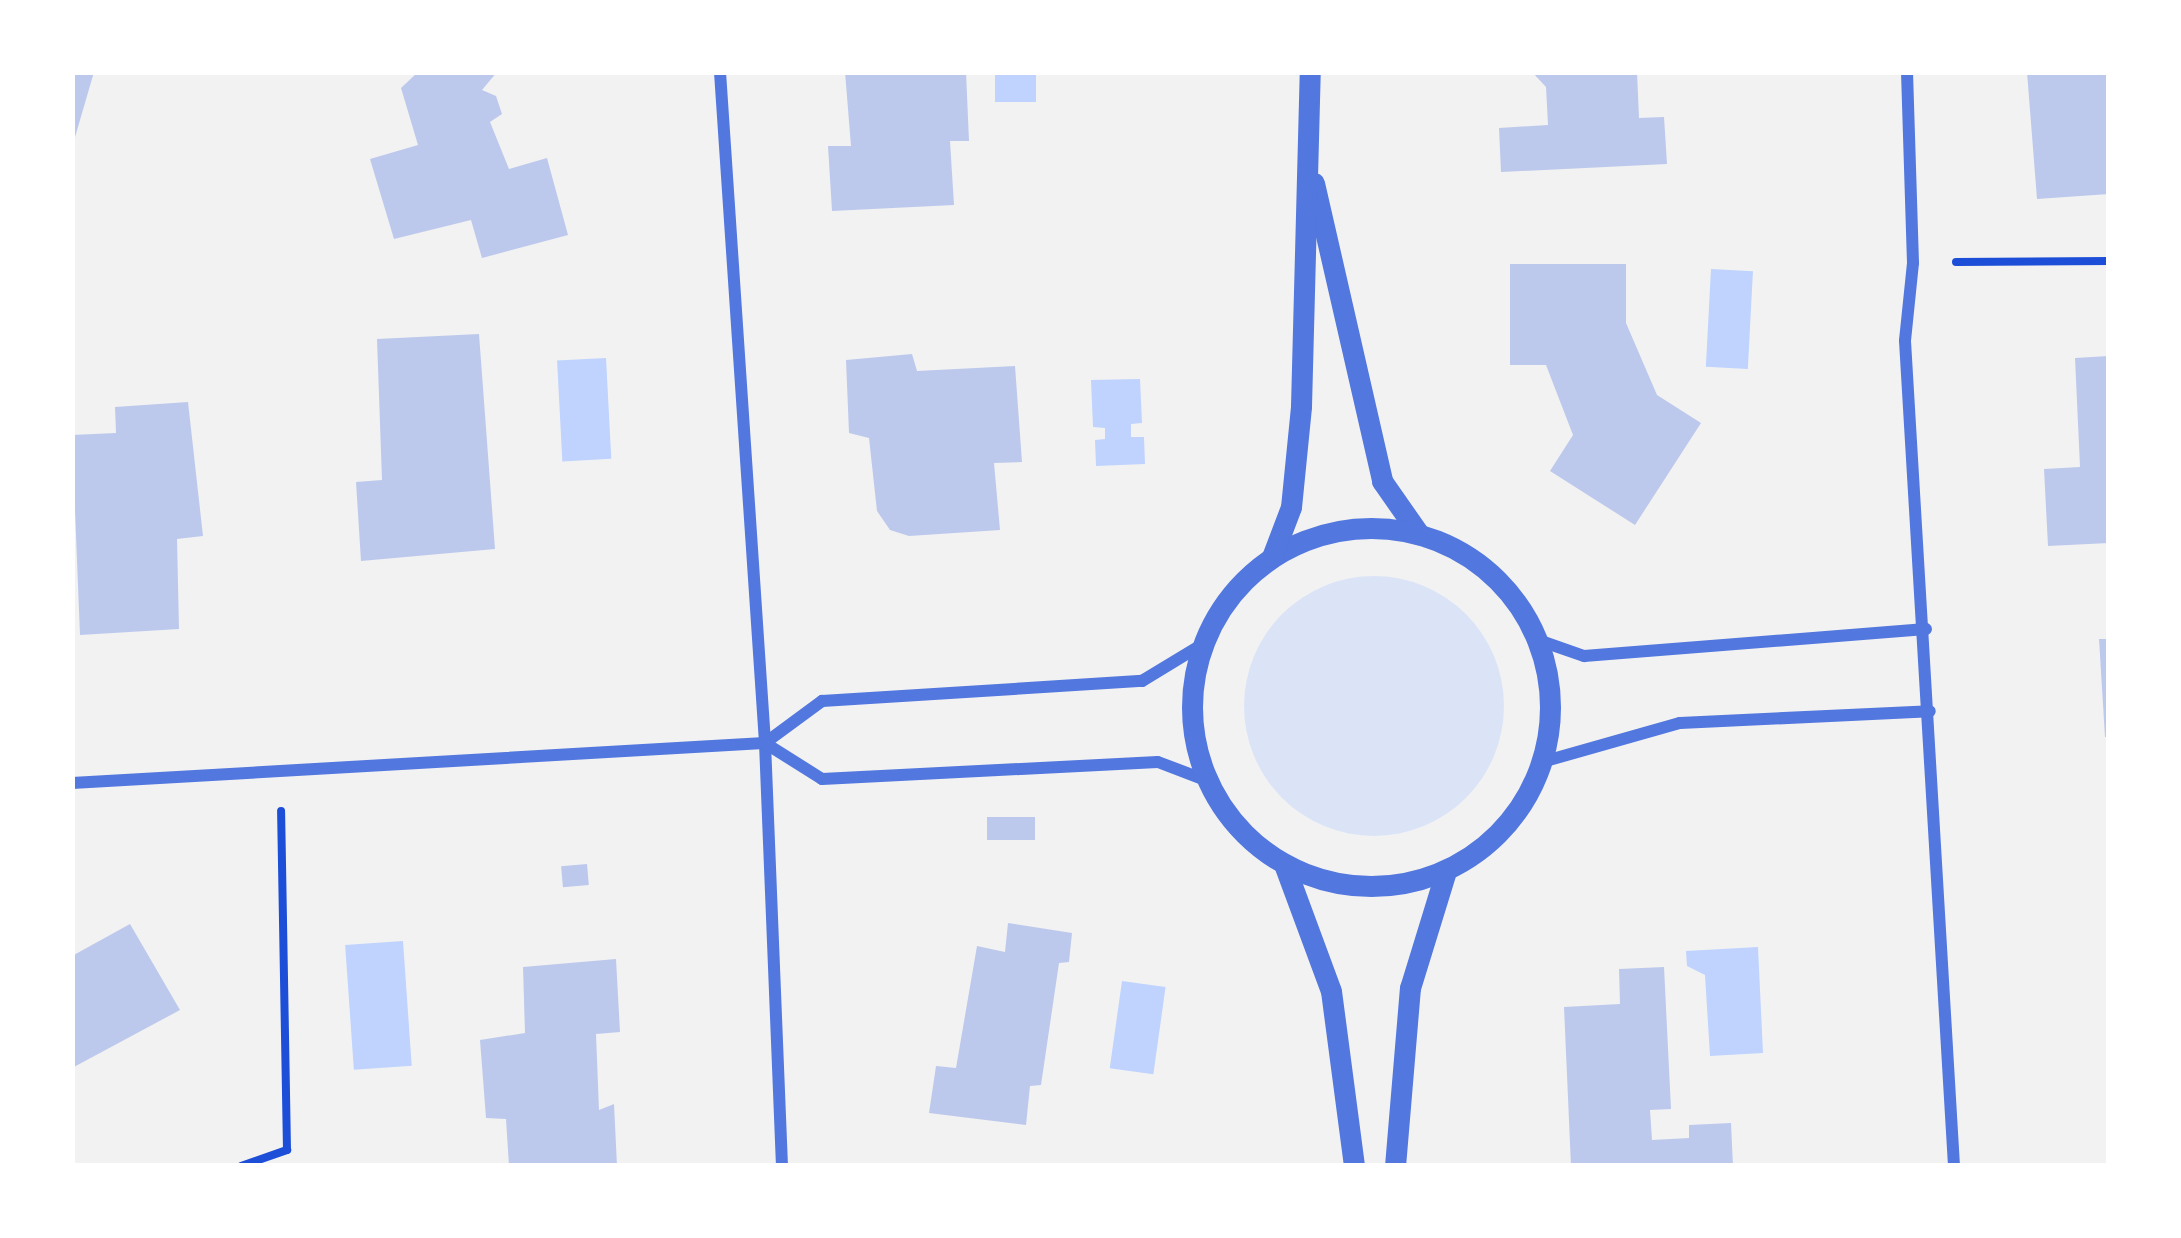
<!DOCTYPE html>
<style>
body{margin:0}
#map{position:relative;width:2181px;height:1238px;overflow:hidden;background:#f2f2f2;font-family:"Exo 2",sans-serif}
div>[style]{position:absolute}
.green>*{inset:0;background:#dbe4f7}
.round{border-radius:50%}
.water>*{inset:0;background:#bfd3fe;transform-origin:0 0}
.building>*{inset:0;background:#bdc9ec;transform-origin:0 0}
.path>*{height:8px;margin:-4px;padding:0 4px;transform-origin:4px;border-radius:4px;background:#1d4ed8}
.minor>*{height:12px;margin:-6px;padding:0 6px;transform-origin:6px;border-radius:6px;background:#5277de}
.tertiary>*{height:21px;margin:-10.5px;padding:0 10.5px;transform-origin:10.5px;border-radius:10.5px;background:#5277de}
.tertiary>.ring{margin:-10.5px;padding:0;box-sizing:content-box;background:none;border:21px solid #5277de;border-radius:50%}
span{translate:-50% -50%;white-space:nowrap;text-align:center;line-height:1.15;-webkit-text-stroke:12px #fff;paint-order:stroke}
.frame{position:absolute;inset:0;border:75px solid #fff;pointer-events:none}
</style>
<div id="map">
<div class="green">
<div class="round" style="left:1244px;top:576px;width:260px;height:260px"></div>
</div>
<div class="water">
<div style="left:995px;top:72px;width:41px;height:30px"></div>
<div style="left:1711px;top:269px;width:42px;height:98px;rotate:3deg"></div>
<div style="left:606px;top:358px;width:101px;height:49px;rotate:87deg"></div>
<div style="clip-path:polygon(1140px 379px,1142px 423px,1131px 424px,1131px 437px,1144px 437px,1145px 464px,1096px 466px,1095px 440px,1105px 439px,1105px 428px,1093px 427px,1091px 380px)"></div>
<div style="left:403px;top:941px;width:125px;height:58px;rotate:86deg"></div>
<div style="clip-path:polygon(1758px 947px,1763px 1053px,1710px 1056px,1705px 975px,1687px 966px,1686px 951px)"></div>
<div style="left:1122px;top:981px;width:44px;height:88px;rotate:8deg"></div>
</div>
<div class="building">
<div style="clip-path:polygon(72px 72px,94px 72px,73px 144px,72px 144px)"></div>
<div style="clip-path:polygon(418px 72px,497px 72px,482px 90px,496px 96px,502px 114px,490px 122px,509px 169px,547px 158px,568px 235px,482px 258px,471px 220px,394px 239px,370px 159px,418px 145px,401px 88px)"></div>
<div style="clip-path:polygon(845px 72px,966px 72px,969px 141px,950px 141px,954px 205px,832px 211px,828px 146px,851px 146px)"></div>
<div style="clip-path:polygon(1532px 72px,1637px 72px,1639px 118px,1664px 117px,1667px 164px,1501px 172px,1499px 128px,1548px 125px,1546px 87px)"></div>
<div style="clip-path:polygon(2027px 72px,2109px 72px,2109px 194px,2037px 199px)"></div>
<div style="clip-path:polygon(1510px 264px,1626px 264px,1626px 323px,1657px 395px,1701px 423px,1635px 525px,1550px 471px,1573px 435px,1546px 365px,1510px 365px)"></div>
<div style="clip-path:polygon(479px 334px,495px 549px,361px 561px,356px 482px,382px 480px,377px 339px)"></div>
<div style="clip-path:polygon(912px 354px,917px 371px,1015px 366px,1022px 462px,994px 463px,1000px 530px,909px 536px,890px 530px,877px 511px,869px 438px,849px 433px,846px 360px)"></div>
<div style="clip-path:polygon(2109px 356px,2109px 543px,2048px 546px,2044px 469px,2080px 467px,2075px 358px)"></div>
<div style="clip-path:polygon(188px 402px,203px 536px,177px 539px,179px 629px,80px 635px,72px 435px,116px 433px,115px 407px)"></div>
<div style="clip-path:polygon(2099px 639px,2109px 639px,2109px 737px,2105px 737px)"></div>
<div style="left:1035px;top:817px;width:23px;height:48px;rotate:90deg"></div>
<div style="left:587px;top:864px;width:21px;height:26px;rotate:85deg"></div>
<div style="clip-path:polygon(1008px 923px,1072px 933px,1069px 962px,1059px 963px,1041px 1085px,1030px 1086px,1026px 1125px,929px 1113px,936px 1066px,956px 1068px,977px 946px,1005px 952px)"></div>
<div style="clip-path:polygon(130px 924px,180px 1010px,72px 1068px,72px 956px)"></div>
<div style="clip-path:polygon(616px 959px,620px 1032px,596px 1034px,599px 1110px,614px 1104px,617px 1166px,509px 1166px,506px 1119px,486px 1118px,480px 1040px,525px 1033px,523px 967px)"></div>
<div style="clip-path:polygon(1664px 967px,1671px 1109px,1650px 1110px,1652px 1140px,1689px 1138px,1689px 1125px,1731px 1123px,1733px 1166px,1571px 1166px,1564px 1007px,1620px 1004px,1619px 969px)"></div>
</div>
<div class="path">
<div style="left:1956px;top:262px;width:153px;rotate:-0.4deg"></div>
<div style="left:241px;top:1166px;width:49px;rotate:-19.2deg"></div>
<div style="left:287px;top:1150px;width:339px;rotate:-91deg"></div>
</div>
<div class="minor">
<div style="left:720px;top:72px;width:673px;rotate:86.16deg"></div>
<div style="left:765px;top:743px;width:423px;rotate:87.7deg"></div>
<div style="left:1907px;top:72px;width:191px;rotate:88.2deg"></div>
<div style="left:1913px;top:263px;width:78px;rotate:95.9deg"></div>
<div style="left:1905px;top:341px;width:826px;rotate:86.6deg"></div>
<div style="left:1538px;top:640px;width:49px;rotate:19.2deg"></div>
<div style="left:1584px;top:656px;width:343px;rotate:-4.5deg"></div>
<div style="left:765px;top:743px;width:67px;rotate:32.3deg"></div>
<div style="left:822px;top:779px;width:336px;rotate:-2.9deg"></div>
<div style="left:1158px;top:762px;width:53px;rotate:20.8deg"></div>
<div style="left:1542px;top:762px;width:143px;rotate:-15.8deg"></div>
<div style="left:1680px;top:723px;width:250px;rotate:-2.7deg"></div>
<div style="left:72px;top:783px;width:694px;rotate:-3.3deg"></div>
<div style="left:765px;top:743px;width:71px;rotate:-36.4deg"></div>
<div style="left:822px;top:701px;width:321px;rotate:-3.6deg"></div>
<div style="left:1142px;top:681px;width:71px;rotate:-31.2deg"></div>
</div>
<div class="tertiary">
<div style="left:1314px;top:183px;width:306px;rotate:77.1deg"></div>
<div style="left:1382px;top:481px;width:65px;rotate:55.1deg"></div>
<div class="ring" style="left:1192px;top:528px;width:337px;height:337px"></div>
<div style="left:1272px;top:557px;width:53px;rotate:-69.2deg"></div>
<div style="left:1291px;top:507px;width:101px;rotate:-84.3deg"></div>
<div style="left:1301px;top:406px;width:334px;rotate:-88.5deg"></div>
<div style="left:1284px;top:864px;width:135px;rotate:69.7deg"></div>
<div style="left:1331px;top:991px;width:177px;rotate:82.5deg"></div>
<div style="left:1395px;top:1166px;width:179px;rotate:-85.2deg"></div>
<div style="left:1410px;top:988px;width:122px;rotate:-72.9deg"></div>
</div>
<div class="frame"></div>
</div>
